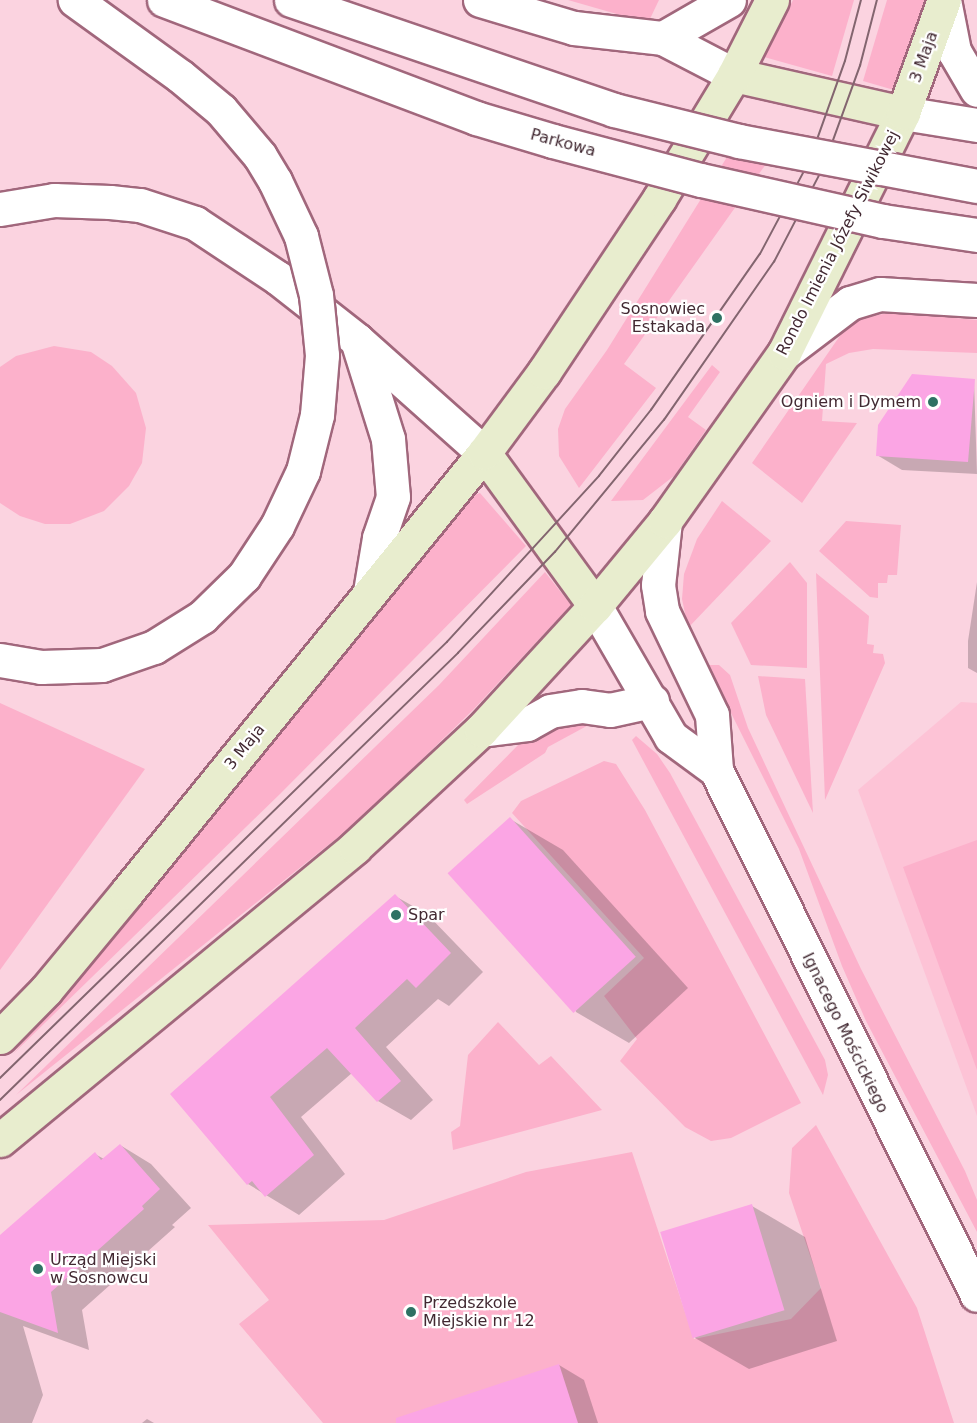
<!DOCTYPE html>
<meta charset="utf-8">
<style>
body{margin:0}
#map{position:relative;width:977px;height:1423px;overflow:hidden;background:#fbd3e0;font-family:"DejaVu Sans",sans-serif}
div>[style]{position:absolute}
.built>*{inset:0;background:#fdc3d6}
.green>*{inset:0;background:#fcb1cb}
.shadow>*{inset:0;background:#0003}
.building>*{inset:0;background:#fba5e4;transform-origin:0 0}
.roads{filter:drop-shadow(2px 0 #a1677c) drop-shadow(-2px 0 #a1677c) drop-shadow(0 2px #a1677c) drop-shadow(0 -2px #a1677c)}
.tertiary>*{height:33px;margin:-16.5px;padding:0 16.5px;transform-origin:16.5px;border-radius:16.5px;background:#fff}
.secondary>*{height:33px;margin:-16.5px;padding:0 16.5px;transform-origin:16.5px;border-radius:16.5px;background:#e8edce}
.tram>*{height:1.5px;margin:-0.75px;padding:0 0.75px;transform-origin:0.75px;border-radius:0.75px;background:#83656f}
.bridges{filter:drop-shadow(2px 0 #a1677c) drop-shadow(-2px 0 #a1677c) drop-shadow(0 2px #a1677c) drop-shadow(0 -2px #a1677c)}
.tertiary-bridge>*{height:33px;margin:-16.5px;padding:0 16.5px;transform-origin:16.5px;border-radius:16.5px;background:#fff}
.dots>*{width:16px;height:16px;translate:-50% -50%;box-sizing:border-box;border:3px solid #fff;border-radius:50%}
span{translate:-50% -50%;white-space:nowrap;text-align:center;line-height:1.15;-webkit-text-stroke:4.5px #fff;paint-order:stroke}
.street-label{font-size:16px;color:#422932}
.poi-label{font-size:16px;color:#422932}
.right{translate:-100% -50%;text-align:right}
.left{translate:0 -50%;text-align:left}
</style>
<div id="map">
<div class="built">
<div style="clip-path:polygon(961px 702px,977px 703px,977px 1116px,858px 790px)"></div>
</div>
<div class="green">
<div style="clip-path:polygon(568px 0,659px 0,648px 23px)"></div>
<div style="clip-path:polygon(793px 0,854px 0,832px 76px,764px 57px)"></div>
<div style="clip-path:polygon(887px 0,927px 0,894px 90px,863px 81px)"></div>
<div style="clip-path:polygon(732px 149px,771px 157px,624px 364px,656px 388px,579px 488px,559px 456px,558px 429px,565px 409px,607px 350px)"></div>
<div style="clip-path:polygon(894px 312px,977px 320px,977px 353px,873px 349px,849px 353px,826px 364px,822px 421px,857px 423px,802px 503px,752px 463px,846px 327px,862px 318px)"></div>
<div style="clip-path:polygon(54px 346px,91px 352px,112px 366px,136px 393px,146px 428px,142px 463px,129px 486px,104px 511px,70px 524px,45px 524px,20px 516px,0 503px,0 367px,16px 356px)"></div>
<div style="clip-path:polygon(712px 365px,720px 372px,688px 417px,706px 430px,674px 476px,643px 500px,611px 501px)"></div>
<div style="clip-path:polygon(480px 493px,526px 546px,281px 793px,13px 1054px,175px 863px,474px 495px)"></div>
<div style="clip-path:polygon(722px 501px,771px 541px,688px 628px,682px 599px,684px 574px,697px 539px)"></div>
<div style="clip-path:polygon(846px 521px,901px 525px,897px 575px,888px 575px,887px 583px,878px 583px,878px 598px,870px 597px,819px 551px)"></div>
<div style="clip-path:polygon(790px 562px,807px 583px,807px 668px,751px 665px,731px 623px)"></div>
<div style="clip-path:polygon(545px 572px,571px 605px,473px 710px,357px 822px,16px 1095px,439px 685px)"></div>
<div style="clip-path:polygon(816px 573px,869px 616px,867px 644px,874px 645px,873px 653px,883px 654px,885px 663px,825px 800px)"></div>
<div style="clip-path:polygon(707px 665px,719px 665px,730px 675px,748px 728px,861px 969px,965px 1171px,977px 1200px,977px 1232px,866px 1021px,842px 966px,799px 849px)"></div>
<div style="clip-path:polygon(758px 676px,805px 679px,813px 813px,766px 715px)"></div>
<div style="clip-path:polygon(0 703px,145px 769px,0 970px)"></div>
<div style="clip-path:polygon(596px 721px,548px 747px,545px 753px,467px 804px,464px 800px,522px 741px,558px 723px)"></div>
<div style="clip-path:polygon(636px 736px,657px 754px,670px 773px,825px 1060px,828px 1075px,823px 1095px,632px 740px)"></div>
<div style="clip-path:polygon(604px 761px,616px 764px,645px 810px,801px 1103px,731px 1138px,711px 1141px,685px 1127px,620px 1061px,637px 1039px,604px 996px,644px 958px,512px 813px,521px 801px)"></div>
<div style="clip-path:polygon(977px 840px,977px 1070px,903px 867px)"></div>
<div style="clip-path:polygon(498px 1022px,539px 1065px,551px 1056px,602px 1110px,453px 1150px,451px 1132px,460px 1126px,468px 1055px)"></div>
<div style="clip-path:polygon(816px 1125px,917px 1308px,954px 1423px,323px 1423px,239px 1324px,269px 1300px,208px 1225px,384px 1220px,526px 1172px,632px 1152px,694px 1339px,791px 1319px,821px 1288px,789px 1193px,792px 1148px)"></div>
</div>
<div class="shadow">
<div style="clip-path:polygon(974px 380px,977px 474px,902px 470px,877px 455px)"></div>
<div style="clip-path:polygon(977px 582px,977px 673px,968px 668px,968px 641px)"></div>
<div style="clip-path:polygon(510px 819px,563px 850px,688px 988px,629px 1043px,576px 1012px)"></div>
<div style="clip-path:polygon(395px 896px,427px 914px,483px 972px,449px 1006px,438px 999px,386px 1047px,433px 1100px,411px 1120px,378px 1101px,352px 1073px,301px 1117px,345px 1174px,299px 1215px,248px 1184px,172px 1094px)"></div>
<div style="clip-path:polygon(120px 1145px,151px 1164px,191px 1208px,172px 1225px,175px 1227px,82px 1310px,89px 1350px,23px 1326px,43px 1395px,32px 1423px,0 1423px,0 1237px,95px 1154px,104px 1159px)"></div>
<div style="clip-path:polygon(752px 1206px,805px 1237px,837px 1341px,749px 1369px,695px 1338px)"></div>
<div style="clip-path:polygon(559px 1365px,584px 1380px,598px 1423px,429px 1423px)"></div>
<div style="clip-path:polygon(147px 1419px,154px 1423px,142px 1423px)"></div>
</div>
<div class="building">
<div style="clip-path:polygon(912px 374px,975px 379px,968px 462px,876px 456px,878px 425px)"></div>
<div style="left:510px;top:817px;width:188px;height:84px;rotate:48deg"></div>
<div style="clip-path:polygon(395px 894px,451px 953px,416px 988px,407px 979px,355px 1028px,401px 1081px,377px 1102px,327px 1048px,270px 1097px,314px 1155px,265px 1197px,252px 1181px,247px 1185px,170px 1094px)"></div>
<div style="clip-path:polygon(120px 1144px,160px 1189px,142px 1206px,144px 1209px,51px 1292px,58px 1333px,0 1312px,0 1235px,95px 1152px,101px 1160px)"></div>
<div style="left:752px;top:1204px;width:111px;height:96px;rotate:73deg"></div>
<div style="clip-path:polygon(559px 1364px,578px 1423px,396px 1423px,396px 1418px)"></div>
</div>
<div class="roads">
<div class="tertiary">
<div style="left:480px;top:0;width:98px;rotate:16.6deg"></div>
<div style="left:574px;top:28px;width:90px;rotate:6.4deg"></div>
<div style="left:663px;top:38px;width:80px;rotate:27.5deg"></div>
<div style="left:944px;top:0;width:52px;rotate:78.9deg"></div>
<div style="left:954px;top:51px;width:45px;rotate:59.5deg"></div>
<div style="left:663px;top:38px;width:76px;rotate:-29.9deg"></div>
<div style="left:903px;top:113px;width:75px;rotate:9.2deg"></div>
<div style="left:0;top:209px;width:55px;rotate:-9.5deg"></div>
<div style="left:54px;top:200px;width:56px;rotate:2deg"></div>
<div style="left:110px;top:202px;width:30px;rotate:6deg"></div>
<div style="left:140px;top:205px;width:58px;rotate:18.1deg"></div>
<div style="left:195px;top:223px;width:100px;rotate:33.5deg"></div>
<div style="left:278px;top:278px;width:100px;rotate:38.1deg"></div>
<div style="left:357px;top:340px;width:170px;rotate:41.7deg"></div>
<div style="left:357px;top:340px;width:104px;rotate:72.6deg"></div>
<div style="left:388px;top:439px;width:58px;rotate:85.1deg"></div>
<div style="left:393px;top:497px;width:43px;rotate:108.9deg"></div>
<div style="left:379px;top:538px;width:55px;rotate:99.5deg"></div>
<div style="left:784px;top:353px;width:83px;rotate:-37.1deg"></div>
<div style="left:850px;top:303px;width:31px;rotate:-17deg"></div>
<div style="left:880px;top:294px;width:97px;rotate:3.5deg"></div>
<div style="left:665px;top:521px;width:64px;rotate:96.2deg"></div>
<div style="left:658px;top:585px;width:26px;rotate:81deg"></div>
<div style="left:662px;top:611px;width:115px;rotate:64.3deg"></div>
<div style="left:712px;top:715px;width:55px;rotate:85.8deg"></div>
<div style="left:716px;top:770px;width:586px;rotate:63.57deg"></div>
<div style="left:595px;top:606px;width:151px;rotate:59.9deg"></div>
<div style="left:671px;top:737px;width:56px;rotate:36.3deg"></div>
<div style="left:481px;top:730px;width:46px;rotate:-7.4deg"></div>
<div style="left:527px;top:724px;width:26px;rotate:-29deg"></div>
<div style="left:550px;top:711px;width:32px;rotate:-9deg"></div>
<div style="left:582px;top:706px;width:28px;rotate:8deg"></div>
<div style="left:610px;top:710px;width:43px;rotate:-12.1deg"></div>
</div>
<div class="secondary">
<div style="left:734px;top:75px;width:173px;rotate:12.7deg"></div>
<div style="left:484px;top:453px;width:189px;rotate:54deg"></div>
<div style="left:0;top:1037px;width:66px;rotate:-45.6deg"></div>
<div style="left:46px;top:990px;width:127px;rotate:-50.4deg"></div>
<div style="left:127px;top:892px;width:566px;rotate:-50.88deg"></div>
<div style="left:484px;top:453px;width:101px;rotate:-53.5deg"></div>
<div style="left:544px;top:372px;width:208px;rotate:-56.4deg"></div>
<div style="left:659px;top:199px;width:145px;rotate:-58.8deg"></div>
<div style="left:734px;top:75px;width:84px;rotate:-63.1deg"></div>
<div style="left:0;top:1140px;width:460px;rotate:-39.5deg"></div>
<div style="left:355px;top:847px;width:172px;rotate:-42.9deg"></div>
<div style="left:481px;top:730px;width:168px;rotate:-47.4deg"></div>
<div style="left:595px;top:606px;width:110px;rotate:-50.5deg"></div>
<div style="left:665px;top:521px;width:206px;rotate:-54.7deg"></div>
<div style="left:784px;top:353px;width:268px;rotate:-63.6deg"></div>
<div style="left:903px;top:113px;width:120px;rotate:-70.1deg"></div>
</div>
</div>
<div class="tram">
<div style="left:0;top:1078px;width:624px;rotate:-44.29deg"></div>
<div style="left:447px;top:642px;width:225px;rotate:-47.5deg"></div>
<div style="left:599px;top:476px;width:84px;rotate:-51.8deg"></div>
<div style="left:651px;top:410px;width:190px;rotate:-55.1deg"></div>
<div style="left:760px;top:254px;width:104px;rotate:-62deg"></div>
<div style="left:809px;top:162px;width:107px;rotate:-70.4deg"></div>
<div style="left:845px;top:61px;width:63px;rotate:-75.3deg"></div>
<div style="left:0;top:1100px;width:640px;rotate:-44.3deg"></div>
<div style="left:458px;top:653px;width:140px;rotate:-46.2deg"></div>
<div style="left:555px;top:552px;width:171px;rotate:-50.5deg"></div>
<div style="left:664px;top:420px;width:193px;rotate:-55.2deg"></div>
<div style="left:774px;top:262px;width:106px;rotate:-62.5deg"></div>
<div style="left:823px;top:168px;width:109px;rotate:-70.1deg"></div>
<div style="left:860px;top:66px;width:68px;rotate:-75.6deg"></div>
</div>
<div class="bridges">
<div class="tertiary-bridge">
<div style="left:164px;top:0;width:334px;rotate:20.7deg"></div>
<div style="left:476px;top:118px;width:80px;rotate:16.6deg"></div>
<div style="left:553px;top:141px;width:153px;rotate:14.8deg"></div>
<div style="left:701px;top:180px;width:187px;rotate:12.7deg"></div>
<div style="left:883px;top:221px;width:95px;rotate:8.5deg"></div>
<div style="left:291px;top:0;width:341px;rotate:18.8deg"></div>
<div style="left:614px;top:110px;width:129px;rotate:13.9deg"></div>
<div style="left:739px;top:141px;width:242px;rotate:10.7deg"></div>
<div style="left:0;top:660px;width:42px;rotate:9.7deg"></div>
<div style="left:41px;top:667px;width:61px;rotate:-1.9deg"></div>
<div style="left:102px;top:665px;width:55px;rotate:-19.1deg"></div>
<div style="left:154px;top:647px;width:57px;rotate:-32deg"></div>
<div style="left:202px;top:617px;width:59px;rotate:-44.3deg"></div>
<div style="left:244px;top:576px;width:60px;rotate:-56.6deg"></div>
<div style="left:277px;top:526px;width:61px;rotate:-64.7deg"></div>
<div style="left:303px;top:471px;width:58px;rotate:-76deg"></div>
<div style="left:317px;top:415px;width:60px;rotate:-85.2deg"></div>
<div style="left:322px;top:355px;width:60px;rotate:-95.7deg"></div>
<div style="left:316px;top:295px;width:61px;rotate:-104.3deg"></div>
<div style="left:301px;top:236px;width:61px;rotate:-115.3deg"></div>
<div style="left:275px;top:181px;width:29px;rotate:-121deg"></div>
<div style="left:260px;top:156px;width:60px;rotate:-130.3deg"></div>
<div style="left:221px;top:110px;width:53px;rotate:-140.3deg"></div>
<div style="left:180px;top:76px;width:130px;rotate:-144.1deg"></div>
</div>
</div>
<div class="dots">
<div style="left:717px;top:318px;background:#2e7163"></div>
<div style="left:933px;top:402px;background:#2e7163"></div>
<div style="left:396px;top:915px;background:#2e7163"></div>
<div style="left:38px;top:1269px;background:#2e7163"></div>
<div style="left:411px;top:1312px;background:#2e7163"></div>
</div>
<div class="street-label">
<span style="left:924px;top:57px;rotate:-70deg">3 Maja</span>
<span style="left:563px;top:143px;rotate:15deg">Parkowa</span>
<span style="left:838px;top:243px;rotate:-63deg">Rondo Imienia Józefy Siwikowej</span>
<span style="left:245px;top:747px;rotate:-51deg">3 Maja</span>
<span style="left:845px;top:1033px;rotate:64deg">Ignacego Mościckiego</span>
</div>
<div class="poi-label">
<span class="right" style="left:705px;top:318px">Sosnowiec<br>Estakada</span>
<span class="right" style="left:921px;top:402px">Ogniem i Dymem</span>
<span class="left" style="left:408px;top:915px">Spar</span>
<span class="left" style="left:50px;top:1269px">Urząd Miejski<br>w Sosnowcu</span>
<span class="left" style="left:423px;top:1312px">Przedszkole<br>Miejskie nr 12</span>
</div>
</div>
